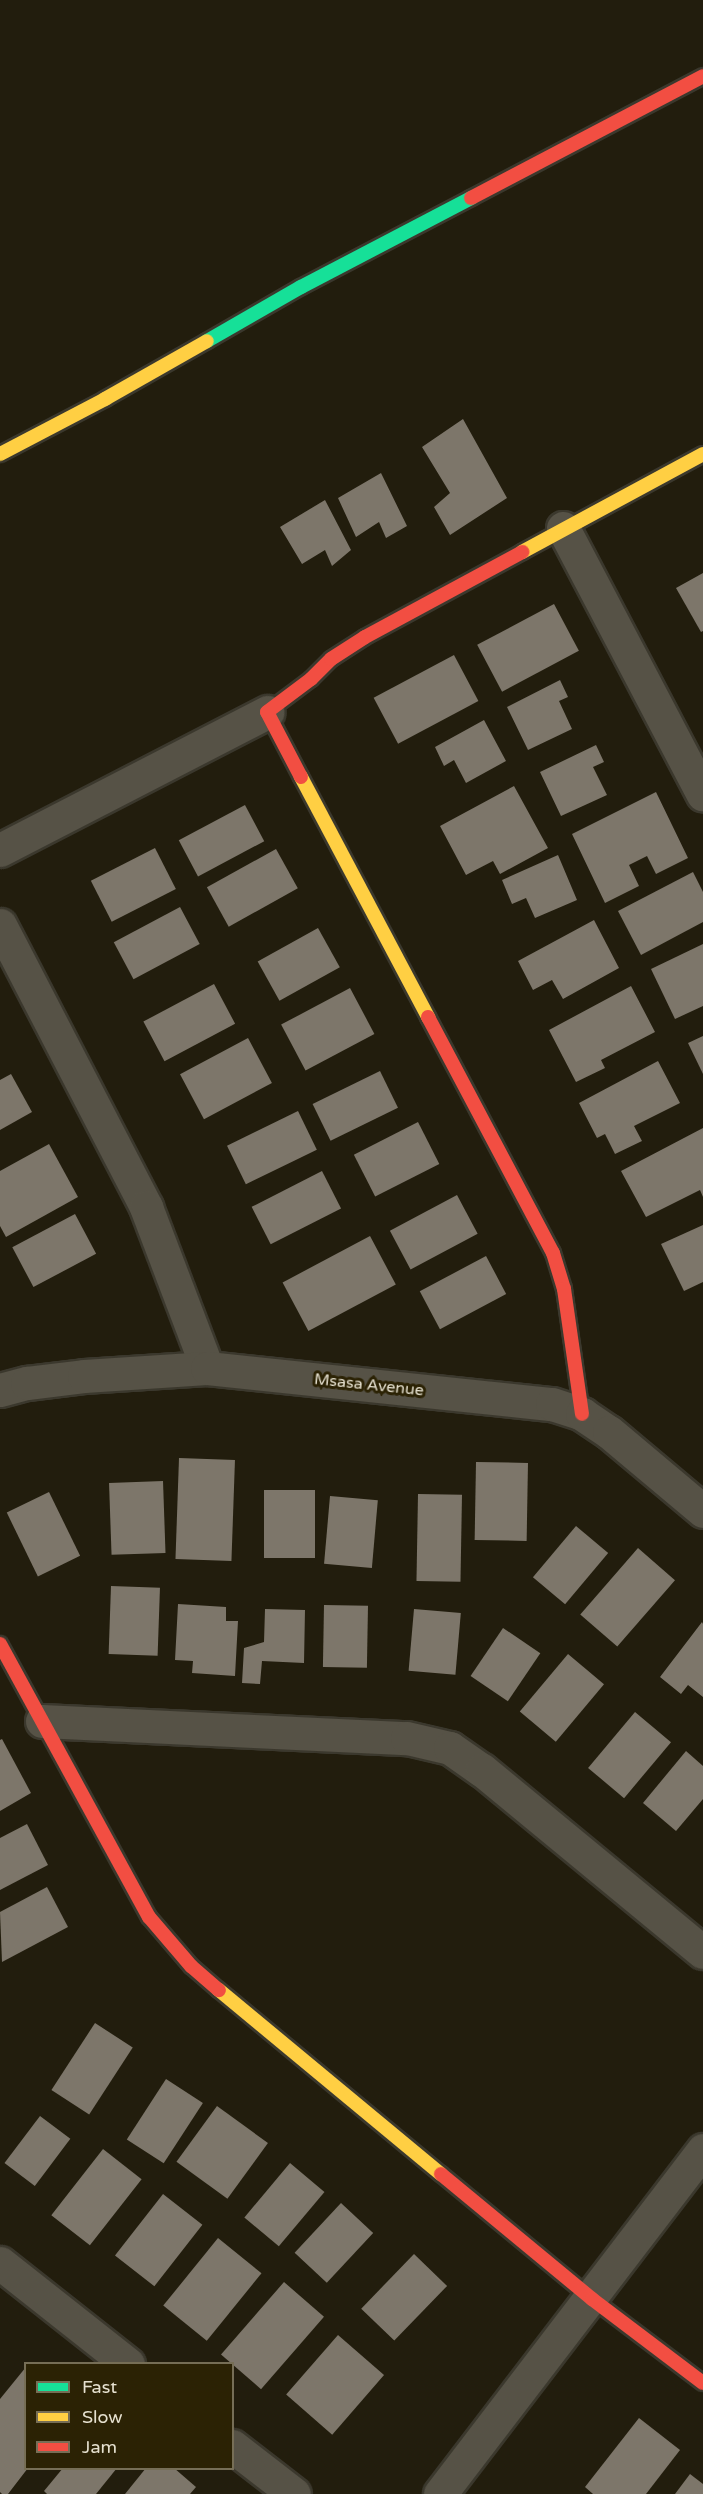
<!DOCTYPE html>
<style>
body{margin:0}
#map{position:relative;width:703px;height:2494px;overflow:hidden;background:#221d0d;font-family:"Varela Round",sans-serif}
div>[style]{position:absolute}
.building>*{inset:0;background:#7d766a;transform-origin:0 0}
.roads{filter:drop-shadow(2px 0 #3b382d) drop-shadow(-2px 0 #3b382d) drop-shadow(0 2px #3b382d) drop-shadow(0 -2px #3b382d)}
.street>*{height:33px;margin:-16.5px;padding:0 16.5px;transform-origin:16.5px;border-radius:16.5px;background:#565246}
.fast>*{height:14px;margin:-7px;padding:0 7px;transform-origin:7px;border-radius:7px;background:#16e098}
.slow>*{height:14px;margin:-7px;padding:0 7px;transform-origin:7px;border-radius:7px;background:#ffcf43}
.jam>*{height:14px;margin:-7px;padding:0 7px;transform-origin:7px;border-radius:7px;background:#f24e42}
span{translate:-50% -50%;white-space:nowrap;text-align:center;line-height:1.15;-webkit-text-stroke:6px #2b2204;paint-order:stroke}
.street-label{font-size:16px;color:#e6e1d0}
.legend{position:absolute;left:24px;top:2362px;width:210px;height:108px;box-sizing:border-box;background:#2b2204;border:2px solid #766e56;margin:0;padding:8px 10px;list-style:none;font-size:18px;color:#e6e1d0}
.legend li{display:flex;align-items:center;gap:12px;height:30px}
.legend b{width:30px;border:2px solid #766e56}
</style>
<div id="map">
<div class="building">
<div style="clip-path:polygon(463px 419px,507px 498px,450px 535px,434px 507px,450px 493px,422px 447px)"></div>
<div style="clip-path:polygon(381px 473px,407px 526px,386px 538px,379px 522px,356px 537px,338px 498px)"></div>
<div style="clip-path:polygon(325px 500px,351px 550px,332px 566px,325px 550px,302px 564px,280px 527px)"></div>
<div style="clip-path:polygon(703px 573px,703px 631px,701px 632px,676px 588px)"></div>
<div style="left:554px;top:604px;width:53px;height:87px;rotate:62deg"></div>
<div style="left:454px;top:655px;width:52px;height:91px;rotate:62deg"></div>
<div style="clip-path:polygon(560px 680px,568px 697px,559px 701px,572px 729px,528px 750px,507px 707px)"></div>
<div style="clip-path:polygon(484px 720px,506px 761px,466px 783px,454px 760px,444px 766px,435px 747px)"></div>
<div style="clip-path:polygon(596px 745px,604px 762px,593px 767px,607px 795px,561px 816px,540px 772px)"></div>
<div style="clip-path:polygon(514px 786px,548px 848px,500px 874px,493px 861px,466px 875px,440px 826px)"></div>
<div style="clip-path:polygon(656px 792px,688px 858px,656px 874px,647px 856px,629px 865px,639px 886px,605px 903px,572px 834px)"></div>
<div style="left:245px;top:805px;width:41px;height:75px;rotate:62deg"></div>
<div style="left:155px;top:848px;width:46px;height:72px;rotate:63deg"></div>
<div style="left:276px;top:849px;width:45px;height:79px;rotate:61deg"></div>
<div style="clip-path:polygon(558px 855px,577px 900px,535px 918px,526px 898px,512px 904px,502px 880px)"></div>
<div style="clip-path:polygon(693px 872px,703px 892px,703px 922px,641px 955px,618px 911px)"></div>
<div style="left:180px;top:907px;width:42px;height:75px;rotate:62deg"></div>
<div style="clip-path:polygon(594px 920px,619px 968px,563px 999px,552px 980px,533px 990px,518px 961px)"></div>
<div style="left:318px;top:928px;width:45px;height:69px;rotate:61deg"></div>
<div style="clip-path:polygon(703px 944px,703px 1006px,675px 1019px,651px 969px)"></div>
<div style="left:214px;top:984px;width:45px;height:80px;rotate:62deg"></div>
<div style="clip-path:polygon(631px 986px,655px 1032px,601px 1060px,605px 1068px,576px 1082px,549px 1030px)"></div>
<div style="left:350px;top:988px;width:52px;height:78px;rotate:62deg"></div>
<div style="clip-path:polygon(703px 1036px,703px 1074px,688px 1043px)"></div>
<div style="left:248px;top:1038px;width:51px;height:77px;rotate:62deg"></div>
<div style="clip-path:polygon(658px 1061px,680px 1103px,634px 1126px,642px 1141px,615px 1154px,605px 1134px,597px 1138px,579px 1103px)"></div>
<div style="left:380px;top:1071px;width:41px;height:75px;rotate:64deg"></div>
<div style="clip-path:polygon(11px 1074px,32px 1112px,0 1130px,0 1080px)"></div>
<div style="left:298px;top:1111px;width:43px;height:79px;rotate:64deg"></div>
<div style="left:418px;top:1122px;width:47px;height:72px;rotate:63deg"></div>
<div style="clip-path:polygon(703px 1128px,703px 1197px,700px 1190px,646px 1217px,621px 1171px)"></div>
<div style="clip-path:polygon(49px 1144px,78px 1197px,6px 1237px,0 1226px,0 1171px)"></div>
<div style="left:322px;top:1171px;width:42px;height:79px;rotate:63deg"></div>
<div style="left:457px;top:1195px;width:44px;height:76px;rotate:62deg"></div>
<div style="left:75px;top:1214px;width:45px;height:71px;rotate:62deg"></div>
<div style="clip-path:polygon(703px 1225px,703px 1282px,684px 1291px,661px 1244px)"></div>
<div style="left:370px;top:1236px;width:55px;height:99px;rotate:62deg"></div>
<div style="left:486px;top:1256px;width:43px;height:75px;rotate:62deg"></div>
<div style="left:179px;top:1458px;width:56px;height:101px;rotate:2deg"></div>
<div style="left:476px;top:1462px;width:52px;height:78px;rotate:1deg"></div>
<div style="left:163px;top:1481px;width:72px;height:54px;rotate:88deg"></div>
<div style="left:264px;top:1490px;width:51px;height:68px"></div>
<div style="left:49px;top:1492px;width:71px;height:47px;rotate:64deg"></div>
<div style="left:418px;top:1494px;width:44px;height:87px;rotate:1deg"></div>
<div style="left:330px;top:1496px;width:48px;height:68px;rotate:5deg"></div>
<div style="left:576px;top:1526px;width:42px;height:67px;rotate:40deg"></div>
<div style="left:638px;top:1548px;width:49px;height:88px;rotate:41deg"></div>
<div style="left:111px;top:1586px;width:49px;height:68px;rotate:2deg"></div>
<div style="clip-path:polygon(178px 1604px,226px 1607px,226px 1621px,238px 1621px,235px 1676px,192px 1673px,193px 1661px,175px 1660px)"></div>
<div style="left:324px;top:1605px;width:44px;height:62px;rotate:1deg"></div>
<div style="clip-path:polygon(265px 1609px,305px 1610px,304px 1663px,262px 1661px,260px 1684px,242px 1683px,244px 1648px,264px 1642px)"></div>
<div style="left:414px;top:1609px;width:47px;height:62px;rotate:5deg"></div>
<div style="clip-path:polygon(702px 1622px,703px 1624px,703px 1697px,688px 1685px,681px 1694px,660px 1677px)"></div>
<div style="left:503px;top:1628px;width:45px;height:58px;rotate:34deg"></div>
<div style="left:568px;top:1654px;width:47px;height:75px;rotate:40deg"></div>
<div style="left:635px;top:1712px;width:47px;height:73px;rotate:40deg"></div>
<div style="clip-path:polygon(2px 1739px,31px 1793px,0 1811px,0 1740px)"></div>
<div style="clip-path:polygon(686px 1751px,703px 1766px,703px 1799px,676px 1831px,643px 1803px)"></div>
<div style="clip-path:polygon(27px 1824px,48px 1865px,0 1890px,0 1838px)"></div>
<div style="clip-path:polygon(47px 1887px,68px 1927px,2px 1962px,0 1912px)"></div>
<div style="left:95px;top:2023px;width:45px;height:80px;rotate:33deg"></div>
<div style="left:166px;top:2079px;width:44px;height:72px;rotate:33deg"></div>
<div style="left:217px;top:2106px;width:63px;height:69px;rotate:36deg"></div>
<div style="left:40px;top:2116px;width:38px;height:59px;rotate:37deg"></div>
<div style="left:103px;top:2149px;width:49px;height:84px;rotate:38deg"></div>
<div style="left:290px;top:2163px;width:45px;height:71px;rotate:40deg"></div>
<div style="left:163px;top:2194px;width:50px;height:78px;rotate:38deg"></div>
<div style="left:341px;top:2203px;width:44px;height:68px;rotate:43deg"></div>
<div style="left:218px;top:2238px;width:56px;height:87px;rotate:39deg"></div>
<div style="left:414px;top:2254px;width:46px;height:76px;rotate:44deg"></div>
<div style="left:284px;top:2282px;width:53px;height:96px;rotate:41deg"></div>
<div style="left:338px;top:2335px;width:61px;height:79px;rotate:41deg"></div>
<div style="clip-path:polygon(26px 2367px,26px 2468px,28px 2468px,8px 2494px,2px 2494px,0 2492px,0 2399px)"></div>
<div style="clip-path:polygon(639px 2418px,680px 2450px,646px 2494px,593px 2494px,585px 2487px)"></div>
<div style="clip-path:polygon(63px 2468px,117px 2468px,96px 2494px,47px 2494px,44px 2491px)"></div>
<div style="clip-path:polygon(146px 2468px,174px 2468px,196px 2487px,190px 2494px,125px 2494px)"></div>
<div style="clip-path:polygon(690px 2474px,703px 2484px,703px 2494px,675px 2494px)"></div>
</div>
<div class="roads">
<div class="street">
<div style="left:563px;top:528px;width:301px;rotate:62.3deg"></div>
<div style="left:0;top:850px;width:301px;rotate:-27.3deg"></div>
<div style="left:0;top:925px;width:318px;rotate:62.6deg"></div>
<div style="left:146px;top:1207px;width:172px;rotate:69.2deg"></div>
<div style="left:0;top:1390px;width:28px;rotate:-15deg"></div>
<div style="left:27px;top:1383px;width:57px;rotate:-7deg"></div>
<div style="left:84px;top:1376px;width:123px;rotate:-3.7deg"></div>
<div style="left:207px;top:1368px;width:347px;rotate:6deg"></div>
<div style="left:552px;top:1404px;width:32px;rotate:18deg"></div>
<div style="left:582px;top:1414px;width:32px;rotate:34deg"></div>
<div style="left:609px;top:1432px;width:123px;rotate:40deg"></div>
<div style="left:42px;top:1721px;width:365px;rotate:2.7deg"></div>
<div style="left:407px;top:1738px;width:44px;rotate:13.1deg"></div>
<div style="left:450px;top:1748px;width:39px;rotate:35deg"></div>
<div style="left:482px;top:1770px;width:286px;rotate:39.5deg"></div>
<div style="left:0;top:2263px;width:163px;rotate:38.3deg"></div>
<div style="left:232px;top:2446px;width:78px;rotate:37.7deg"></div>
<div style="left:440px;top:2494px;width:433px;rotate:-52.6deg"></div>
</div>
<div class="fast">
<div style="left:207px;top:341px;width:108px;rotate:-29.9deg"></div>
<div style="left:301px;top:287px;width:192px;rotate:-27.6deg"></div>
</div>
<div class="slow">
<div style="left:0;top:454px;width:119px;rotate:-27.6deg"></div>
<div style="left:105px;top:399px;width:117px;rotate:-29.6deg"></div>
<div style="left:522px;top:552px;width:206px;rotate:-28.4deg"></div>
<div style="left:301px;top:777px;width:272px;rotate:62.1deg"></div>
<div style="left:219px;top:1990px;width:288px;rotate:39.7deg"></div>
</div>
<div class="jam">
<div style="left:471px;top:198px;width:262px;rotate:-27.7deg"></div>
<div style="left:301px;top:777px;width:73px;rotate:-117.6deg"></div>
<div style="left:267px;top:712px;width:55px;rotate:-36.9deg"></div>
<div style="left:311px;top:679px;width:28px;rotate:-45deg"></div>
<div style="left:331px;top:659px;width:40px;rotate:-32.9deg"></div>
<div style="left:365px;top:637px;width:179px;rotate:-28.4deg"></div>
<div style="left:428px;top:1017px;width:267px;rotate:62.1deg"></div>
<div style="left:553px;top:1253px;width:38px;rotate:73deg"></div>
<div style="left:564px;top:1289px;width:126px;rotate:81.8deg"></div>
<div style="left:0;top:1644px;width:311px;rotate:61.4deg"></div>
<div style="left:149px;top:1917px;width:65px;rotate:49.4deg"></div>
<div style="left:191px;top:1966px;width:37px;rotate:41deg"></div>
<div style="left:441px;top:2174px;width:196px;rotate:39.6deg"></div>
<div style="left:592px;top:2299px;width:139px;rotate:37.1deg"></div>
</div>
</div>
<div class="street-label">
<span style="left:369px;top:1385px;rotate:6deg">Msasa Avenue</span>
</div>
<ul class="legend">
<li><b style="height:8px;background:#16e098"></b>Fast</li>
<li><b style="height:8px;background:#ffcf43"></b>Slow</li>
<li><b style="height:8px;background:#f24e42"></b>Jam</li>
</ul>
</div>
